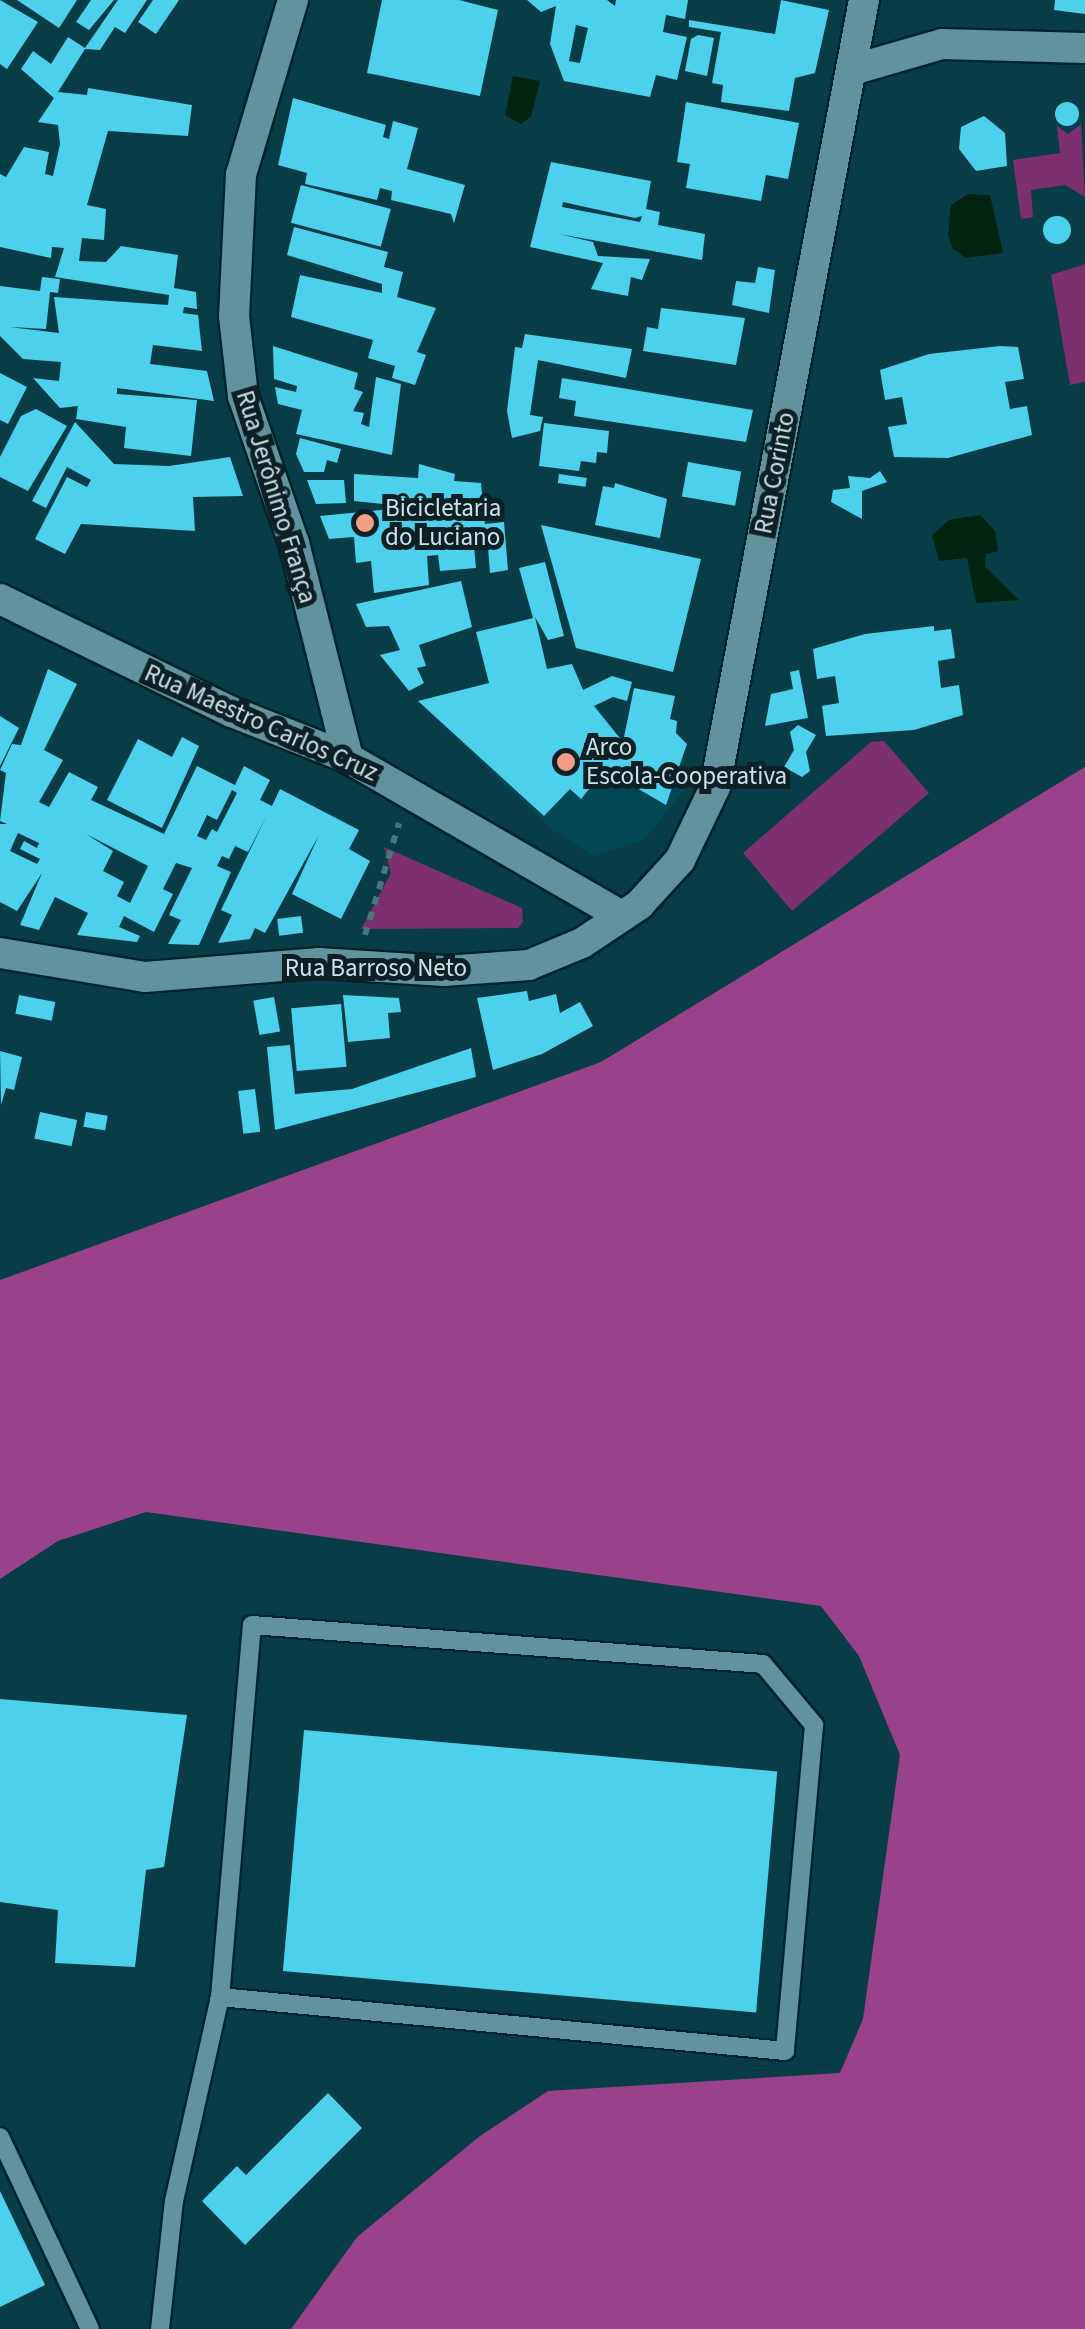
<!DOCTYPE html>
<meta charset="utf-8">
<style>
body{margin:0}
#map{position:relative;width:1085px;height:2329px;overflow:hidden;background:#083d47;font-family:"Source Sans 3",sans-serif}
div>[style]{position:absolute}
.built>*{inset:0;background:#014854}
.green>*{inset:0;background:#7c3070}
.forest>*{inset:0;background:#99418b}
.water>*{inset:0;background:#00240f}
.building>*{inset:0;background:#4dd0eb;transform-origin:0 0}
.round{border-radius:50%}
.path>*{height:6px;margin-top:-3px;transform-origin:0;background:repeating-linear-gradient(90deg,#49757d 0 8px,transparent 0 16px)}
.roads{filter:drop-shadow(2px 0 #00232a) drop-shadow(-2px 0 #00232a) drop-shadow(0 2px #00232a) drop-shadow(0 -2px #00232a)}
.lane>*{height:18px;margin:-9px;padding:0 9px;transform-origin:9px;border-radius:9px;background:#62929d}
.street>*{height:30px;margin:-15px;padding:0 15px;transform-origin:15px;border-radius:15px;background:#62929d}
.dots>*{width:28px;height:28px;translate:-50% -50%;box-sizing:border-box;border:5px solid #0d2125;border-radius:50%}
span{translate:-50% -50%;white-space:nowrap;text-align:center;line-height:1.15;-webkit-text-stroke:10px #0d2125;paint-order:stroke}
.street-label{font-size:25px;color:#cae2e8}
.poi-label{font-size:25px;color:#cae2e8}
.left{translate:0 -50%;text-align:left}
</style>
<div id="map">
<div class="built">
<div style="clip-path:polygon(572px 664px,616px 737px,687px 787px,644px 840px,593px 856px,550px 828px,418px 701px)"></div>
</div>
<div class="green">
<div style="clip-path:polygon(1081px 124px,1085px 197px,1065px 185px,1031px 190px,1033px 217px,1021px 219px,1013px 160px,1060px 153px,1057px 126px,1068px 134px)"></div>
<div style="clip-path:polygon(1085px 264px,1085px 382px,1070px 385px,1051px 275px)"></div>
<div style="clip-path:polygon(884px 741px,929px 793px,792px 911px,743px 853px,871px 742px)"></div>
<div style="clip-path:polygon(384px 847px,522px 908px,523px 922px,518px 928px,361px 929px,391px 873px)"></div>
</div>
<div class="forest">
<div style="clip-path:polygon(1085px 767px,1085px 2329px,291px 2329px,357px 2237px,480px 2136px,548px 2091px,840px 2073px,863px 2019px,900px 1755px,859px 1656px,821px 1606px,146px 1512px,58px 1541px,0 1579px,0 1280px,601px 1062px)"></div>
</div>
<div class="water">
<div style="clip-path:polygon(513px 76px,540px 81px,531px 117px,521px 124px,505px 115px)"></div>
<div style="clip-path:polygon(968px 194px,990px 195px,1003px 253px,966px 258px,953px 249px,948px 235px,951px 205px)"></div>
<div style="clip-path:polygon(980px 515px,995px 531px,998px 551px,986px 554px,985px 567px,1019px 600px,976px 603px,967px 558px,939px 561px,932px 535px,949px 520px)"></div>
</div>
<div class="building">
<div style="clip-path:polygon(0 0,38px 22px,7px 69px,0 64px)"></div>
<div style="clip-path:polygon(17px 0,77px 0,59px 28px)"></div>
<div style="clip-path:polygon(91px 0,114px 0,89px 30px,76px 22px)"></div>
<div style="clip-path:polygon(118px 0,147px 0,125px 33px,115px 27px,100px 50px,85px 49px,58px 92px,87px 95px,88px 88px,192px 105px,188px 136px,108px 131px,87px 205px,106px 209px,104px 240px,82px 238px,79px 261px,106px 262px,121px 246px,178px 255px,174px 288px,196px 292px,197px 309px,184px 307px,183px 313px,198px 315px,202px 351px,153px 345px,150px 364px,207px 371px,214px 401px,117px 388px,117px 394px,197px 400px,191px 456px,124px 448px,126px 427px,76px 419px,78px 406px,60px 408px,33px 378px,59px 381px,61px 362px,23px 359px,0 336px,0 286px,40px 291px,42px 277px,60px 279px,58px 293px,50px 292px,46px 329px,10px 327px,59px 333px,54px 297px,168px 305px,169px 295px,55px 277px,64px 248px,52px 247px,51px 258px,0 247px,0 174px,6px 177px,24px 147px,49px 152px,45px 174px,53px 176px,60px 144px,58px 125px,38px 122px,54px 98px,21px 69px,33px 51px,51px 64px,68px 37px,85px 48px)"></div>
<div style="clip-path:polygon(153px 0,179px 0,156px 34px,138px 22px)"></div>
<div style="clip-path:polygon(382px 0,459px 0,498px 10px,480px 96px,367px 73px)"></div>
<div style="clip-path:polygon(evenodd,527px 0,607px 0,615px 6px,616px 0,688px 0,685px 19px,666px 15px,663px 32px,687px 37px,677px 80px,656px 75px,650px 97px,564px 81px,550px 44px,556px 6px,541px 12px,527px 0,576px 25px,588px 28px,580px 63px,569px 61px,576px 25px)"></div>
<div style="clip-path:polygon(781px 0,829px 10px,815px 73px,795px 78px,789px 111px,721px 102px,723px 85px,712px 83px,721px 32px,689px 27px,689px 20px,775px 34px)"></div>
<div style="clip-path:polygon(1055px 0,1085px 0,1085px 14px,1054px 10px)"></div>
<div style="clip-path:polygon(698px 35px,714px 38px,707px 76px,685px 71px,691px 39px)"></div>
<div style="clip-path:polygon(293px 98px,386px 125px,383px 137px,389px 139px,393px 121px,418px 128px,407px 169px,465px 185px,454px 223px,451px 214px,391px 200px,392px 191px,380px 188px,377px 200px,305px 184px,307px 173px,278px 165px)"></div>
<div class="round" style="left:1055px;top:102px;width:24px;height:24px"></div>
<div style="clip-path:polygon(686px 102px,799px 123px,788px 179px,766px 175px,761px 201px,686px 188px,690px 164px,677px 162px)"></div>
<div style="clip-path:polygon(984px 116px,1005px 133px,1007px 166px,976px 171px,959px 149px,961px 127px)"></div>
<div style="clip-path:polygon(evenodd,551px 162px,651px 181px,646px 209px,660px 212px,658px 225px,705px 234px,702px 260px,559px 234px,593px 242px,598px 256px,650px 259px,642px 280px,631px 277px,628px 296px,591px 289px,603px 263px,530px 247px,551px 162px,563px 202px,635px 218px,642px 216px,640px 222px,562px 207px,563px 202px)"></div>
<div style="left:301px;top:185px;width:93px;height:39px;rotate:15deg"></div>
<div class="round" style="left:1043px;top:216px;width:28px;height:28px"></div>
<div style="clip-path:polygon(294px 227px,388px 252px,384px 267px,403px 272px,397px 297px,436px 308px,417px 352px,426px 355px,415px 385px,392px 378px,395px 366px,368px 358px,373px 340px,291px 317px,300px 275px,382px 293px,382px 284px,287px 255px)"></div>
<div style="clip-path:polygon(758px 267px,775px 270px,769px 313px,732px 305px,736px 281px,755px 283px)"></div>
<div style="clip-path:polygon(661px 308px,745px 318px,736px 365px,643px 351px,647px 327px,658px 329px)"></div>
<div style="clip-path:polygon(525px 334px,632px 349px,626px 378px,538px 360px,530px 415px,543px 417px,540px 431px,512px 438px,507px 411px,515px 347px,522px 348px)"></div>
<div style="clip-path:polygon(273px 346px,358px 373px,354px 389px,363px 392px,353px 411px,364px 413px,361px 424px,369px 427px,376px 377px,401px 384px,392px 455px,296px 434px,302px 410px,278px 404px,275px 387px,296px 392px,297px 386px,274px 379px)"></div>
<div style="clip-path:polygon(1000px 346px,1018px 347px,1024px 379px,1005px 382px,1010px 409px,1027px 406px,1032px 435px,948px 458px,894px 457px,888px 427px,907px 424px,902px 397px,885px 400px,880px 370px,929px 354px)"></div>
<div style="clip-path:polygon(0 373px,27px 387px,8px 424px,0 420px)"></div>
<div style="clip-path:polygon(562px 378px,753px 410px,746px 442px,574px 416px,576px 401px,559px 398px)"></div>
<div style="clip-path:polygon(36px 409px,67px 426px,28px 491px,0 477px,0 457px,21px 416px)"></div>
<div style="clip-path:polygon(75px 422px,114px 464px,169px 466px,230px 457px,243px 496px,193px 497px,195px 531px,81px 524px,65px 554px,35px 539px,67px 477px,87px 487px,91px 480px,67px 467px,46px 508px,32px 501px)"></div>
<div style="clip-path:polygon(544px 423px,609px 431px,607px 453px,597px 452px,596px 463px,581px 461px,579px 471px,539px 466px)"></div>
<div style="clip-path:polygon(300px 438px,341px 449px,337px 463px,327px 460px,324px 472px,304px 472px,296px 454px)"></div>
<div style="left:688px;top:462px;width:54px;height:35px;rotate:10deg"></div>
<div style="clip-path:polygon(419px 464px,455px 474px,454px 481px,481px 483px,485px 524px,504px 522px,508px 570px,490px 573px,487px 535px,473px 536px,476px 568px,440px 571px,438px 555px,427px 556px,429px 585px,374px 593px,371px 561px,356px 563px,354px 537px,329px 539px,320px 516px,412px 507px,354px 501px,354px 474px,418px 478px)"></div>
<div style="clip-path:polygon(880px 471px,887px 482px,862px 491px,862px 519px,831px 502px,833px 490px,850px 488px,848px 476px,870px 478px)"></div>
<div style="left:559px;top:474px;width:28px;height:9px;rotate:8deg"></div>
<div style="clip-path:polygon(307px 480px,344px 480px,346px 503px,316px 504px)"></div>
<div style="clip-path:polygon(615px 483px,667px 499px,660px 538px,595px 525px,603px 486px,614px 488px)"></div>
<div style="clip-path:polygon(541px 525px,701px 559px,673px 672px,576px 648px)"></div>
<div style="clip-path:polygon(545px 562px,564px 636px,548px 640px,535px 617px,547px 669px,572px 664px,583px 690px,612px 676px,632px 682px,627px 701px,613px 697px,594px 706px,623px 742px,634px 688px,675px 696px,670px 719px,677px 721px,676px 733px,687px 744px,666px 805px,592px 762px,588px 768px,599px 777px,581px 799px,570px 789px,544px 816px,418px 701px,489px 683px,476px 632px,533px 618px,519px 568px)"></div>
<div style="clip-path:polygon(461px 581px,472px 627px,419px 645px,426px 666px,417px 668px,424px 683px,409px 691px,380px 655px,400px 650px,389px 626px,366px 627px,356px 604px)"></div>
<div style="clip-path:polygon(934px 626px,934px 631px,951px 629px,955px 658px,938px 661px,941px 688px,959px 685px,963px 715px,914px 730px,826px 736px,822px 706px,839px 703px,835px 676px,817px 679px,813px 649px,865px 634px)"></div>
<div style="clip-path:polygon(evenodd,48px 669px,77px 684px,44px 750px,63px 760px,39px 802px,49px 807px,69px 772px,98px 787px,91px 800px,164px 834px,197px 766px,235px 785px,244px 766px,270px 780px,260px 800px,272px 806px,280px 789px,359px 830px,349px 849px,370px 861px,341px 919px,292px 894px,319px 835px,265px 933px,255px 928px,250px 939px,218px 943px,232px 915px,221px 910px,266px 817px,248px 852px,235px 846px,229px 859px,222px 856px,217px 866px,231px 872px,199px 945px,168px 944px,181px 920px,169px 915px,192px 868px,176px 863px,163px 889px,173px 894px,154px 932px,124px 916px,119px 927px,140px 936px,137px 942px,77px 935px,88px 913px,55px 897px,39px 930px,20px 925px,42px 873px,17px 911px,0 902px,0 824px,7px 824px,0 821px,6px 773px,0 770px,12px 744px,21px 745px,48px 669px,232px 790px,237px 793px,217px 832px,212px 829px,206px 840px,197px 836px,207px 815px,217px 820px,232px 790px,48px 669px,18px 833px,39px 843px,37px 848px,24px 841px,20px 849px,40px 859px,37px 864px,10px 851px,18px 833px,48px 669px,86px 834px,148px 866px,130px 903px,117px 896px,124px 882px,103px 871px,113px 851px,86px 834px)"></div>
<div style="clip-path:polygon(799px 670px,808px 718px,765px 726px,771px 694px,793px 689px,790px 672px)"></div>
<div style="clip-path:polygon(0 716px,19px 728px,0 766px)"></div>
<div style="clip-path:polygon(798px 725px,816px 735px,806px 752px,810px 771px,802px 777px,784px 767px,794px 750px,790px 732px)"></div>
<div style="clip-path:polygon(182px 737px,199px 746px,162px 828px,107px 800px,138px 739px,172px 757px)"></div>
<div style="left:301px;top:916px;width:17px;height:24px;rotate:83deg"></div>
<div style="clip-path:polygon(527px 991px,529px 1001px,556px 994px,560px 1013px,580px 1002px,593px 1026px,542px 1054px,493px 1070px,477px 998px)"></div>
<div style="left:19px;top:995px;width:37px;height:19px;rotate:11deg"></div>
<div style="clip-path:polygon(343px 995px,399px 998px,401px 1012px,388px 1013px,390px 1038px,348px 1042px)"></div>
<div style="left:274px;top:997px;width:35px;height:21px;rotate:80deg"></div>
<div style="left:341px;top:1004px;width:63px;height:50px;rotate:85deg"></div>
<div style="clip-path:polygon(290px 1045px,295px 1094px,352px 1089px,471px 1048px,476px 1077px,275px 1130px,267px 1047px)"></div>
<div style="clip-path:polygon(0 1051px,22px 1057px,14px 1090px,6px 1088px,1px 1105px)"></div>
<div style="left:255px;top:1089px;width:43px;height:17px;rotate:83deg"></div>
<div style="left:40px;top:1112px;width:38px;height:27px;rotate:12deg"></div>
<div style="left:86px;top:1112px;width:22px;height:15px;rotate:10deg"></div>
<div style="clip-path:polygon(0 1699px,187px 1715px,164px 1867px,146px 1870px,135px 1967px,55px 1963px,58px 1910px,0 1902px)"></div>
<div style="left:304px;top:1730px;width:475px;height:242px;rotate:5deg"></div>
<div style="clip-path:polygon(328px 2093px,362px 2128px,245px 2245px,202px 2201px,237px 2166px,246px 2175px)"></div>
<div style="clip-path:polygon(0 2191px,45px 2285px,0 2307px)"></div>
</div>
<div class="path">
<div style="left:365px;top:935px;width:117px;rotate:-73.1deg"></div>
</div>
<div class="roads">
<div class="lane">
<div style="left:0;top:2137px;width:212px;rotate:64.9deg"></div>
<div style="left:160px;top:2329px;width:129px;rotate:-83.8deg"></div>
<div style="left:174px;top:2201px;width:209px;rotate:-77.3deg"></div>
<div style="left:220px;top:1997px;width:373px;rotate:-85.1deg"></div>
<div style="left:252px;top:1625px;width:512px;rotate:4.36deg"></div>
<div style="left:763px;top:1664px;width:80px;rotate:50.1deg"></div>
<div style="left:814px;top:1725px;width:327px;rotate:95.1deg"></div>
<div style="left:785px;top:2051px;width:568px;rotate:-174.54deg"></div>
</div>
<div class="street">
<div style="left:293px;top:0;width:182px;rotate:106.6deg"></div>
<div style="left:241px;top:174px;width:142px;rotate:92.8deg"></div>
<div style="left:234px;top:316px;width:81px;rotate:83.6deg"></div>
<div style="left:243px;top:396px;width:156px;rotate:70.9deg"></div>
<div style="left:294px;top:543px;width:222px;rotate:75.9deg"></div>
<div style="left:852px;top:70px;width:94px;rotate:-16.1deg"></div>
<div style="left:942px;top:44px;width:143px;rotate:1.6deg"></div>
<div style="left:0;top:599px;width:258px;rotate:26deg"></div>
<div style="left:232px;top:712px;width:125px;rotate:21.6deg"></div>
<div style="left:348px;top:758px;width:316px;rotate:30deg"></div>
<div style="left:0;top:953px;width:147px;rotate:9.4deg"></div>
<div style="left:145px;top:977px;width:175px;rotate:-4.6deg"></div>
<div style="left:319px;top:963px;width:125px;rotate:3.7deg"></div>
<div style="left:444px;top:971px;width:85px;rotate:-4deg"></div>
<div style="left:529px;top:965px;width:57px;rotate:-22.5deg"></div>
<div style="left:582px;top:943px;width:69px;rotate:-33.7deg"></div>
<div style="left:639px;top:905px;width:61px;rotate:-47.7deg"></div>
<div style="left:680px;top:860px;width:81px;rotate:-64.4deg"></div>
<div style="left:715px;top:787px;width:801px;rotate:-79.28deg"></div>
</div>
</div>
<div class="dots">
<div style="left:365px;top:523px;background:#f49e89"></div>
<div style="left:566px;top:762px;background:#f49e89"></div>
</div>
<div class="street-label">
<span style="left:775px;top:473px;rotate:-79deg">Rua Corinto</span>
<span style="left:276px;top:497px;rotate:73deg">Rua Jerônimo França</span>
<span style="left:261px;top:723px;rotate:24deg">Rua Maestro Carlos Cruz</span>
<span style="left:376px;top:968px">Rua Barroso Neto</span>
</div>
<div class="poi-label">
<span class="left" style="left:385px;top:523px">Bicicletaria<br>do Luciano</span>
<span class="left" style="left:586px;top:762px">Arco<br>Escola-Cooperativa</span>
</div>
</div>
